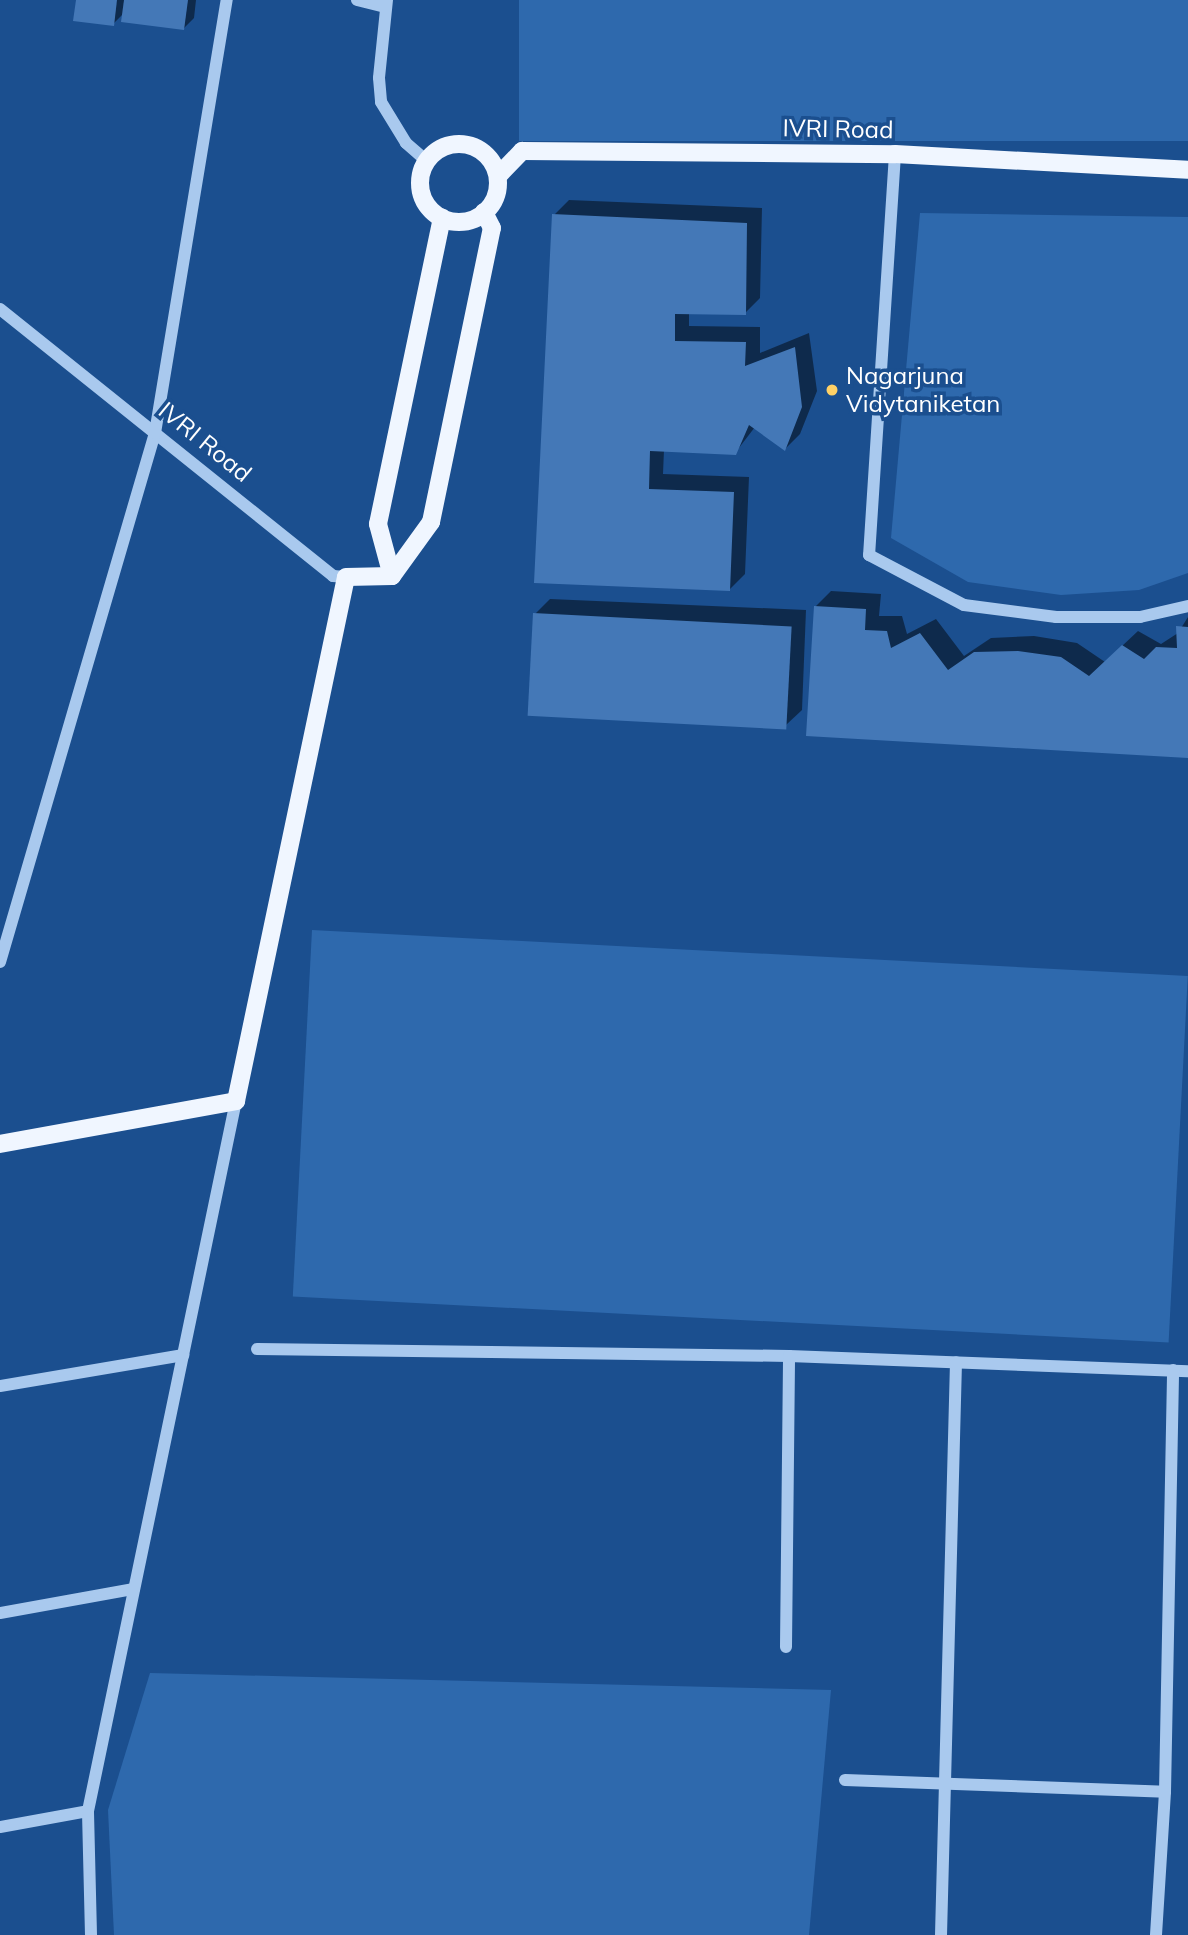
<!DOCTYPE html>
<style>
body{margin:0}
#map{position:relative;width:1188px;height:1935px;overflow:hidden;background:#1b4f8f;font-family:Mulish,sans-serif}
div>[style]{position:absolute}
.green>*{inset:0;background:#2e69ad;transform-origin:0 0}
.shadow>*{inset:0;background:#0007}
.building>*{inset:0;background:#4478b7;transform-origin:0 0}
.minor>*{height:12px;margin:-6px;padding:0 6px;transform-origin:6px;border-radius:6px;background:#a9c9ee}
.major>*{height:18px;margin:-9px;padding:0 9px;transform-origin:9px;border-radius:9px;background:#f0f6ff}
.major>.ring{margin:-9px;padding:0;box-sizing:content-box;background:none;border:18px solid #f0f6ff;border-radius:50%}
.dots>*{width:19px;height:19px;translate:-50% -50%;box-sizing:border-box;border:4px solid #1b4f8f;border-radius:50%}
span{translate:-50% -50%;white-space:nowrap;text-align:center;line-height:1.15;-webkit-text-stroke:7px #1b4f8f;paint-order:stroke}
.street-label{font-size:24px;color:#fff}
.poi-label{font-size:24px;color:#fff}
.left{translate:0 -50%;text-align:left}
</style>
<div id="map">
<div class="green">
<div style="left:519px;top:0;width:669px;height:141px"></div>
<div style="clip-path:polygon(920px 213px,1188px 217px,1188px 573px,1139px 590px,1061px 595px,968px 582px,891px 538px)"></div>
<div style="left:312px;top:930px;width:877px;height:367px;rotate:3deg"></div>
<div style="clip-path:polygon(150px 1673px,831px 1690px,809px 1935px,114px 1935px,108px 1810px)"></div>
</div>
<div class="shadow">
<div style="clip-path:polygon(78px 0,196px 0,194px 18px,184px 28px,124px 13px,113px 24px)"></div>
<div style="clip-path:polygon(569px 200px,762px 208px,760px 298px,745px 313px,689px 313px,689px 326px,760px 327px,760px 353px,809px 333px,817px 391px,800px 434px,785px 449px,755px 427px,735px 453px,664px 450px,663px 474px,749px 477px,745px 574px,729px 590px,536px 581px,554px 215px)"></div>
<div style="clip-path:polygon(831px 591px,881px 594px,879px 616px,902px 616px,907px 634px,936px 619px,964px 656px,991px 638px,1034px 636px,1077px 643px,1105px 662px,1138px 631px,1161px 644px,1178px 633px,1188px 617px,1188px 756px,808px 734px,816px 606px)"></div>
<div style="clip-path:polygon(550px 599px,806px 610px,802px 710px,786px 725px,535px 614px)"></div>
</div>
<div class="building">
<div style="clip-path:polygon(76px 0,117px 0,114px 26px,73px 21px)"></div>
<div style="clip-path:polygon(124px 0,188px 0,184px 30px,121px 22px)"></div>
<div style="clip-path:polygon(552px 214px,747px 223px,746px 315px,675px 314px,675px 341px,746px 342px,745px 366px,795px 347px,802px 407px,785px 451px,749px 425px,736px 455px,650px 451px,649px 489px,734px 492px,730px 591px,534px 583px)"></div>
<div style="clip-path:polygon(814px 606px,866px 609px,865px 630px,887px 631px,891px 648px,920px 633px,948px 670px,974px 652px,1018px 651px,1061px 657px,1089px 676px,1122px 645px,1144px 659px,1156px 647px,1177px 648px,1176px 626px,1188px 627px,1188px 758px,806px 736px)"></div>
<div style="left:533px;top:613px;width:259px;height:103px;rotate:3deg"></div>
</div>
<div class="minor">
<div style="left:357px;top:0;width:29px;rotate:14deg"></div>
<div style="left:387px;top:0;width:78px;rotate:95.9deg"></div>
<div style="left:379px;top:78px;width:24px;rotate:85deg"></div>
<div style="left:381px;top:102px;width:48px;rotate:58.6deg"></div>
<div style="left:406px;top:143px;width:28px;rotate:41deg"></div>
<div style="left:895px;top:154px;width:402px;rotate:93.7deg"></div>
<div style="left:869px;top:555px;width:107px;rotate:27.8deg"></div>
<div style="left:964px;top:605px;width:93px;rotate:7.4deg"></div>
<div style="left:1056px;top:617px;width:84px"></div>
<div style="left:1140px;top:617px;width:49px;rotate:-12.9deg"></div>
<div style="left:0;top:309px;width:427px;rotate:38.7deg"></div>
<div style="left:333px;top:576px;width:13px;rotate:4deg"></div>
<div style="left:0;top:962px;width:551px;rotate:-73.67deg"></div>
<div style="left:155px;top:433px;width:439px;rotate:-80.6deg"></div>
<div style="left:257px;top:1349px;width:532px;rotate:0.75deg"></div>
<div style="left:789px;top:1356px;width:399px;rotate:2.2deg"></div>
<div style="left:0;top:1386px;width:186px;rotate:-9.6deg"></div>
<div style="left:0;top:1613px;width:136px;rotate:-10.2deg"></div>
<div style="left:786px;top:1647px;width:291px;rotate:-89.4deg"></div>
<div style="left:845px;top:1780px;width:320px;rotate:2.1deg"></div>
<div style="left:1165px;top:1792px;width:143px;rotate:93.6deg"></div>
<div style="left:1165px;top:1792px;width:422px;rotate:-88.9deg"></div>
<div style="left:0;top:1827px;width:89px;rotate:-10.3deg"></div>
<div style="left:91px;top:1935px;width:124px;rotate:-91.4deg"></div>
<div style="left:88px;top:1811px;width:725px;rotate:-78.23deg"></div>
<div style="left:941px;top:1935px;width:573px;rotate:-88.5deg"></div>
</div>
<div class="major">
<div class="ring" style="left:420px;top:144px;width:60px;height:60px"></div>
<div style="left:498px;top:176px;width:35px;rotate:-46deg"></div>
<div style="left:522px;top:151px;width:373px;rotate:0.5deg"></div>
<div style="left:895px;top:154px;width:293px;rotate:3.1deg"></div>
<div style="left:392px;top:576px;width:54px;rotate:-105.1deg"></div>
<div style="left:378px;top:524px;width:313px;rotate:-78.2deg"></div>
<div style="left:0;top:1144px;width:240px;rotate:-10.3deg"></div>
<div style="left:236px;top:1101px;width:535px;rotate:-78.14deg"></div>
<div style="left:346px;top:577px;width:46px;rotate:-1.2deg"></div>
<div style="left:392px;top:576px;width:67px;rotate:-54.2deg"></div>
<div style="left:431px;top:522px;width:300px;rotate:-78.3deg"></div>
<div style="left:492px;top:228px;width:18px;rotate:-117deg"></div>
</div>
<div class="dots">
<div style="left:832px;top:390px;background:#ffd166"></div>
</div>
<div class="street-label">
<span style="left:838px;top:129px;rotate:1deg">IVRI Road</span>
<span style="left:205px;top:442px;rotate:39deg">IVRI Road</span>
</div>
<div class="poi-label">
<span class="left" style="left:846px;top:390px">Nagarjuna<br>Vidytaniketan</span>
</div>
</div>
